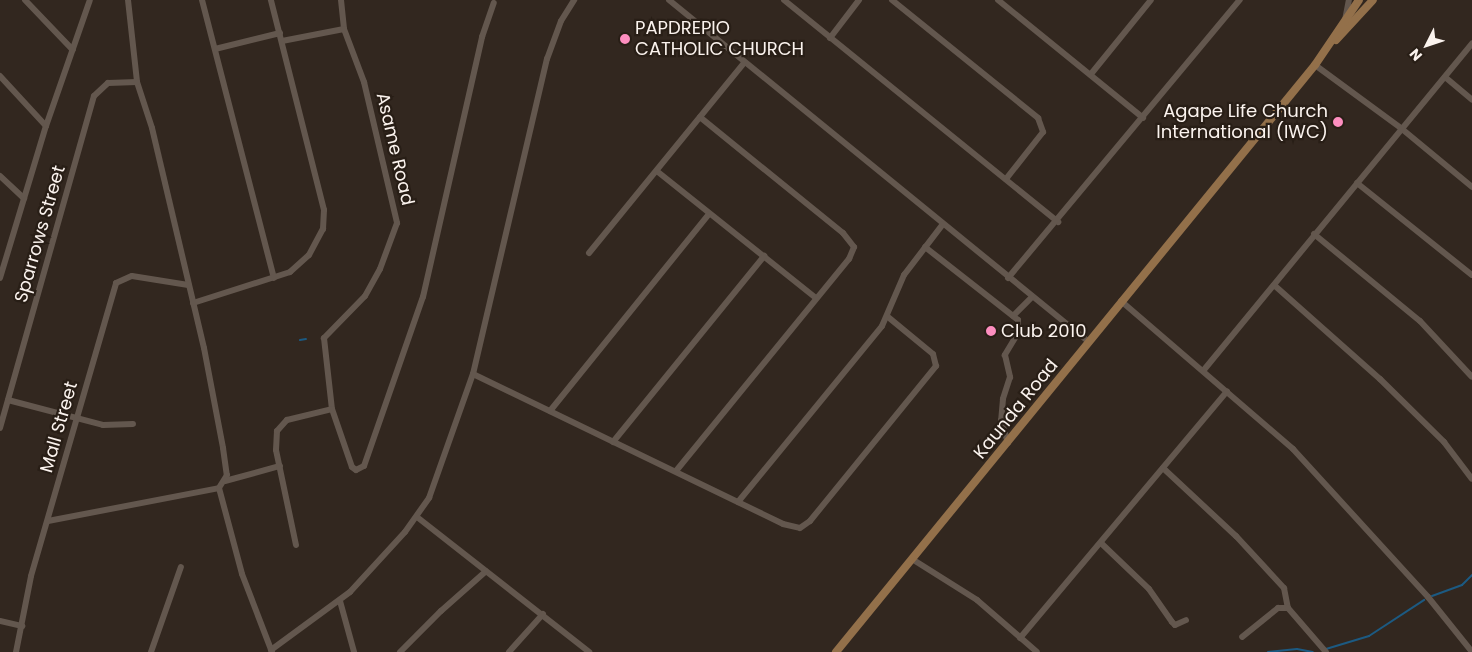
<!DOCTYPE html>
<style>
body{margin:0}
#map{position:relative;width:1472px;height:652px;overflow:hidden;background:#32271f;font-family:Poppins,sans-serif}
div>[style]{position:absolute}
.stream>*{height:2px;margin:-1px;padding:0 1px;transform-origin:1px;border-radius:1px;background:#1c5a82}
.minor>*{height:6px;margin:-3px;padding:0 3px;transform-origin:3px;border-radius:3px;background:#63574e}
.major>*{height:8px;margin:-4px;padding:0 4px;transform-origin:4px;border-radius:4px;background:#93704a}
.dots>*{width:14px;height:14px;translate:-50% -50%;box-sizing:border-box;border:2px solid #281e16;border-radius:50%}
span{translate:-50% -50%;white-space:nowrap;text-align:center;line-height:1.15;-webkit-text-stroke:4.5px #281e16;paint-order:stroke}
.poi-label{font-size:18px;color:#fbf3ee}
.left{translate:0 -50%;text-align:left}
.right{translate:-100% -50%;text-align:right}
.street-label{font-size:18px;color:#fbf3ee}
.north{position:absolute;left:1402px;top:20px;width:50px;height:50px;-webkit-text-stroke:4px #281e16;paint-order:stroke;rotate:229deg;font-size:14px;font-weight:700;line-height:20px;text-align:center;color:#fbf3ee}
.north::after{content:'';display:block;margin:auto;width:18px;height:22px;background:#fbf3ee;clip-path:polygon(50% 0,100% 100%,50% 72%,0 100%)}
</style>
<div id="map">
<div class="stream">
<div style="left:300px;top:340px;width:6px;rotate:-9deg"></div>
<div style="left:1432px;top:596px;width:32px;rotate:-20deg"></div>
<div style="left:1462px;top:585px;width:14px;rotate:-45deg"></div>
<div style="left:1326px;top:649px;width:45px;rotate:-16.8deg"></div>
<div style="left:1369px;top:636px;width:66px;rotate:-33.2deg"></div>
<div style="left:1268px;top:652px;width:29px;rotate:-6deg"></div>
<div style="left:1297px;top:649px;width:16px;rotate:11deg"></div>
</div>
<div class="minor">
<div style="left:25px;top:0;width:69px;rotate:46.2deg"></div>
<div style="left:128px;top:0;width:82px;rotate:83.7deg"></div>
<div style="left:137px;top:82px;width:48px;rotate:71.9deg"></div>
<div style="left:152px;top:128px;width:226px;rotate:76.7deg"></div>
<div style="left:204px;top:348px;width:102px;rotate:79.2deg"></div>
<div style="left:223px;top:448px;width:27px;rotate:82deg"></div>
<div style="left:227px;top:475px;width:15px;rotate:122deg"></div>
<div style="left:202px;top:0;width:287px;rotate:75.5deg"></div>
<div style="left:341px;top:0;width:29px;rotate:84deg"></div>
<div style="left:669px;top:0;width:542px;rotate:39.16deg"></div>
<div style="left:784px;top:0;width:353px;rotate:39deg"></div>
<div style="left:892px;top:0;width:188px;rotate:38.9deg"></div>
<div style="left:1038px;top:118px;width:15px;rotate:70deg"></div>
<div style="left:1043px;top:132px;width:60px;rotate:128.2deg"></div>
<div style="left:998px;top:0;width:187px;rotate:39.1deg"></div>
<div style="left:1345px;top:20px;width:20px;rotate:-79deg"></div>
<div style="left:830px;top:38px;width:48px;rotate:-52.7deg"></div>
<div style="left:282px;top:41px;width:63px;rotate:-11deg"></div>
<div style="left:344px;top:29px;width:57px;rotate:69.3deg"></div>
<div style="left:364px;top:82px;width:145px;rotate:76.8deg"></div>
<div style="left:397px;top:223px;width:49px;rotate:110.3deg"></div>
<div style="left:380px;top:269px;width:31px;rotate:119deg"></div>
<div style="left:365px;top:296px;width:59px;rotate:134.3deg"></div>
<div style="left:324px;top:338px;width:71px;rotate:83.6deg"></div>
<div style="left:215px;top:49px;width:67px;rotate:-13.8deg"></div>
<div style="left:1315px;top:65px;width:108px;rotate:36.3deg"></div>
<div style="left:1402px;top:129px;width:91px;rotate:39.6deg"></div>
<div style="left:1091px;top:74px;width:95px;rotate:-51deg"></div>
<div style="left:0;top:76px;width:68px;rotate:47.4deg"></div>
<div style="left:1445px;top:77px;width:35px;rotate:40deg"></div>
<div style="left:658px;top:172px;width:202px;rotate:38.6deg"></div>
<div style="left:0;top:176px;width:33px;rotate:43deg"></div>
<div style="left:1357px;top:183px;width:147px;rotate:38.7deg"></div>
<div style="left:1314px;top:234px;width:137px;rotate:39.4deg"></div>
<div style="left:1420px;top:321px;width:76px;rotate:47.1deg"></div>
<div style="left:925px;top:247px;width:118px;rotate:38.1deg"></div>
<div style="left:1018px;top:320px;width:13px;rotate:90deg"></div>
<div style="left:1018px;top:333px;width:26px;rotate:121deg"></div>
<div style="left:1005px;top:355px;width:23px;rotate:77deg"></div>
<div style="left:1010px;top:377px;width:23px;rotate:108deg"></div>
<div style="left:1003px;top:399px;width:21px;rotate:95deg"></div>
<div style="left:1001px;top:420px;width:24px;rotate:73deg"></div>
<div style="left:589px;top:253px;width:245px;rotate:-50.8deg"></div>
<div style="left:0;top:278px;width:159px;rotate:-73.2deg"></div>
<div style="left:46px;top:126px;width:133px;rotate:-70.8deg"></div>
<div style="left:1008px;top:278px;width:362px;rotate:-50.2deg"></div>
<div style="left:1274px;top:285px;width:142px;rotate:41.6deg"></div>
<div style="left:1380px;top:379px;width:90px;rotate:44.5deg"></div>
<div style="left:1444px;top:442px;width:46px;rotate:52.9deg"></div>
<div style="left:1121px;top:301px;width:227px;rotate:40.7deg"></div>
<div style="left:1293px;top:449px;width:200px;rotate:47.6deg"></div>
<div style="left:1428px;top:597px;width:70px;rotate:51.3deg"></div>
<div style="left:193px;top:303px;width:102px;rotate:-17.7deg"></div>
<div style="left:290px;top:272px;width:25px;rotate:-42deg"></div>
<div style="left:309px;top:255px;width:30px;rotate:-62deg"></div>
<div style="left:323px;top:229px;width:19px;rotate:-87deg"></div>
<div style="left:324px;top:210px;width:217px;rotate:-104.2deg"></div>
<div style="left:1013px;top:316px;width:27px;rotate:-45deg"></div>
<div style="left:1203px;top:371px;width:424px;rotate:-50.6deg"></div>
<div style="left:473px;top:374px;width:344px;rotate:25.8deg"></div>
<div style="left:783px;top:524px;width:17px;rotate:13deg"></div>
<div style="left:800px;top:528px;width:12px;rotate:-35deg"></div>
<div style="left:810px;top:521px;width:200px;rotate:-50.9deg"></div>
<div style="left:936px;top:366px;width:12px;rotate:-104deg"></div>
<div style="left:933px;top:354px;width:58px;rotate:-140.6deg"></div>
<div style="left:8px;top:400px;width:98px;rotate:14.7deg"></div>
<div style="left:103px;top:425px;width:30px;rotate:-2deg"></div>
<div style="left:550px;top:411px;width:253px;rotate:-51.1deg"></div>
<div style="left:0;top:428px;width:345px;rotate:-74.2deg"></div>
<div style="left:94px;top:96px;width:19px;rotate:-43deg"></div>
<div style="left:108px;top:83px;width:29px;rotate:-2deg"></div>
<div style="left:613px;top:442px;width:240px;rotate:-50.9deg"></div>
<div style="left:1163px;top:468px;width:100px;rotate:43deg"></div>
<div style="left:1236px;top:536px;width:71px;rotate:47.3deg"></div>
<div style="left:1284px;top:588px;width:20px;rotate:79deg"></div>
<div style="left:1288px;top:608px;width:10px;rotate:180deg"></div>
<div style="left:1278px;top:608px;width:46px;rotate:141.1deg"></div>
<div style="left:676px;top:471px;width:274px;rotate:-50.8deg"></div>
<div style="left:849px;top:259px;width:13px;rotate:-67deg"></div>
<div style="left:854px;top:247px;width:18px;rotate:-128deg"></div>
<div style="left:843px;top:233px;width:184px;rotate:-141deg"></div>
<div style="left:225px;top:481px;width:57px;rotate:-15.3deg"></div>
<div style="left:738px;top:502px;width:227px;rotate:-50.7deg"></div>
<div style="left:882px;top:326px;width:56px;rotate:-66.7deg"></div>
<div style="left:904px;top:275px;width:64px;rotate:-52.6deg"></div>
<div style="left:417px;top:517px;width:219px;rotate:38.1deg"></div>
<div style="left:48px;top:521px;width:174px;rotate:-10.9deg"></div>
<div style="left:219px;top:488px;width:89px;rotate:75deg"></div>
<div style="left:242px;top:574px;width:84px;rotate:69deg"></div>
<div style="left:1101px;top:543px;width:66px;rotate:43.8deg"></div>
<div style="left:1149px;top:589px;width:40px;rotate:55.1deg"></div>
<div style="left:1172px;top:622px;width:4px;rotate:45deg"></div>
<div style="left:1175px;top:625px;width:12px;rotate:-24deg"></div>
<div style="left:296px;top:545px;width:97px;rotate:-101.9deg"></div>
<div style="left:276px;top:450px;width:19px;rotate:-87deg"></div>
<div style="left:277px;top:431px;width:15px;rotate:-48deg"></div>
<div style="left:287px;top:420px;width:46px;rotate:-13.7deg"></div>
<div style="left:332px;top:409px;width:61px;rotate:71deg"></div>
<div style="left:352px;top:467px;width:5px;rotate:37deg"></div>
<div style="left:356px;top:470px;width:9px;rotate:-27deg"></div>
<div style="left:364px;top:466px;width:179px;rotate:-70.8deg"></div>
<div style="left:423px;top:297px;width:267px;rotate:-77.2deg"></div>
<div style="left:482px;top:37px;width:36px;rotate:-71deg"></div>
<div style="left:912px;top:559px;width:77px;rotate:32.2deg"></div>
<div style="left:977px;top:600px;width:79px;rotate:40.9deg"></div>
<div style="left:340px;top:601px;width:53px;rotate:74.6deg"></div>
<div style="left:1288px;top:608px;width:58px;rotate:49.2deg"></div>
<div style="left:0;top:621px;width:23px;rotate:13deg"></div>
<div style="left:1020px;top:638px;width:322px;rotate:-50deg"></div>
<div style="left:271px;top:650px;width:98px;rotate:-36.3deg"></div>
<div style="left:350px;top:592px;width:81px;rotate:-47.5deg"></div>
<div style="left:405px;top:532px;width:42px;rotate:-54.8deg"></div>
<div style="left:429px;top:498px;width:132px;rotate:-70.5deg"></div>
<div style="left:473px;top:374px;width:324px;rotate:-76.8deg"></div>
<div style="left:547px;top:59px;width:40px;rotate:-69.8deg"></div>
<div style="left:561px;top:21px;width:25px;rotate:-58deg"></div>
<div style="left:16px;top:652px;width:77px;rotate:-78.8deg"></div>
<div style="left:31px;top:576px;width:305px;rotate:-73.8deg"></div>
<div style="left:116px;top:283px;width:17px;rotate:-24deg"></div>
<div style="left:132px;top:276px;width:57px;rotate:9.1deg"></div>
<div style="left:151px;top:652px;width:90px;rotate:-70.6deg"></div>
<div style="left:400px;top:652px;width:58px;rotate:-45deg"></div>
<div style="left:441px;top:611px;width:60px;rotate:-41.6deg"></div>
<div style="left:509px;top:652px;width:51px;rotate:-48.2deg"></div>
</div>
<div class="major">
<div style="left:1336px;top:40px;width:54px;rotate:-47.2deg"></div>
<div style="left:836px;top:652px;width:758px;rotate:-50.79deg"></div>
<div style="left:1315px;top:65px;width:78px;rotate:-55.9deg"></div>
</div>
<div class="dots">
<div style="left:625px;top:39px;background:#fd8ebf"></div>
<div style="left:1338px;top:122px;background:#fd8ebf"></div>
<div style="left:991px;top:331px;background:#fd8ebf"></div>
</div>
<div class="poi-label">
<span class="left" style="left:635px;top:39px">PAPDREPIO<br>CATHOLIC CHURCH</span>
<span class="right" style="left:1328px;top:122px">Agape Life Church<br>International (IWC)</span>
<span class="left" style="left:1001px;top:331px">Club 2010</span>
</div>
<div class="street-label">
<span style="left:395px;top:149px;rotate:77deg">Asame Road</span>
<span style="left:40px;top:234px;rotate:-74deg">Sparrows Street</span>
<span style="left:1016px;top:409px;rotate:-51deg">Kaunda Road</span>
<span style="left:59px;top:427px;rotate:-74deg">Mall Street</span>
</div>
<div class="north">N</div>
</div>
